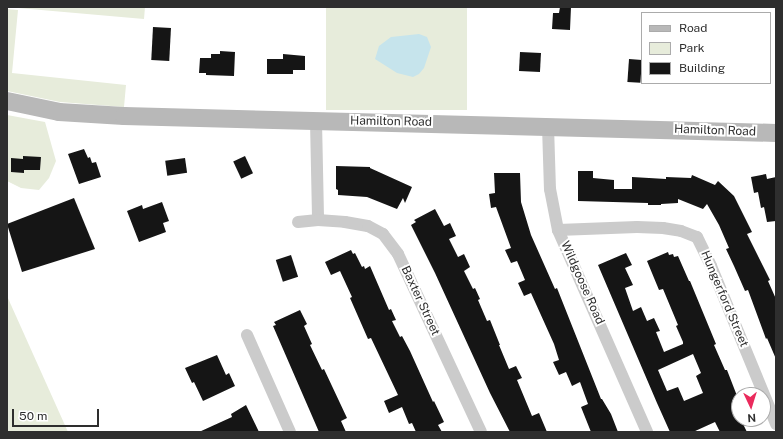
<!DOCTYPE html>
<style>
body{margin:0}
#map{position:relative;width:783px;height:439px;overflow:hidden;background:#fff;font-family:"Public Sans",sans-serif}
div>[style]{position:absolute}
.green>*{inset:0;background:#e7ecdb;transform-origin:0 0}
.water>*{inset:0;background:#c6e4ec}
.building>*{inset:0;background:#151515;transform-origin:0 0}
.minor>*{height:12px;margin:-6px;padding:0 6px;transform-origin:6px;border-radius:6px;background:#cbcbcb}
.secondary>*{height:18px;margin:-9px;padding:0 9px;transform-origin:9px;border-radius:9px;background:#b8b8b8}
span{translate:-50% -50%;white-space:nowrap;text-align:center;line-height:1.15;-webkit-text-stroke:4px #fff;paint-order:stroke}
.street-label{font-size:12px;color:#2e2e2e}
.frame{position:absolute;inset:0;border:8px solid #2e2e2e;pointer-events:none}
.legend{position:absolute;left:641px;top:12px;width:130px;height:72px;box-sizing:border-box;background:#fff;border:1px solid #ababab;margin:0;padding:5px 7px;list-style:none;font-size:12px;color:#2e2e2e}
.legend li{display:flex;align-items:center;gap:8px;height:20px}
.legend b{width:20px;border:1px solid #ababab}
.north{position:absolute;left:731px;top:387px;width:40px;height:40px;box-sizing:border-box;background:#fff;border:1px solid #ababab;border-radius:50%;rotate:176deg;font-size:11px;font-weight:700;line-height:16px;text-align:center;color:#2e2e2e}
.north::after{content:'';display:block;margin:auto;width:14px;height:18px;background:#ea2a5c;clip-path:polygon(50% 0,100% 100%,50% 72%,0 100%)}
.scale{position:absolute;left:12px;top:409px;width:87px;height:18px;box-sizing:border-box;border:2px solid #2e2e2e;border-top:0;padding-left:5px;font-size:12px;line-height:14px;white-space:nowrap;color:#2e2e2e;-webkit-text-stroke:3px #fff;paint-order:stroke}
</style>
<div id="map">
<div class="green">
<div style="clip-path:polygon(7px 7px,145px 7px,144px 19px)"></div>
<div style="left:326px;top:7px;width:141px;height:103px"></div>
<div style="clip-path:polygon(7px 9px,18px 10px,12px 73px,126px 85px,124px 107px,60px 102px,7px 91px)"></div>
<div style="clip-path:polygon(7px 115px,45px 122px,56px 161px,49px 178px,39px 190px,21px 188px,7px 181px)"></div>
<div style="clip-path:polygon(7px 296px,68px 432px,7px 432px)"></div>
</div>
<div class="water">
<div style="clip-path:polygon(419px 34px,427px 37px,431px 47px,424px 68px,419px 74px,413px 77px,397px 73px,375px 59px,379px 46px,391px 37px)"></div>
</div>
<div class="building">
<div style="clip-path:polygon(560px 7px,571px 7px,570px 30px,552px 29px,553px 13px,559px 13px)"></div>
<div style="left:153px;top:27px;width:18px;height:33px;rotate:3deg"></div>
<div style="clip-path:polygon(220px 51px,235px 52px,234px 76px,206px 75px,206px 73px,199px 73px,200px 58px,211px 58px,211px 54px,220px 54px)"></div>
<div style="left:520px;top:52px;width:21px;height:19px;rotate:3deg"></div>
<div style="clip-path:polygon(283px 54px,305px 56px,305px 70px,293px 70px,293px 74px,267px 74px,267px 59px,283px 59px)"></div>
<div style="left:629px;top:59px;width:13px;height:23px;rotate:4deg"></div>
<div style="clip-path:polygon(84px 149px,88px 158px,90px 157px,92px 163px,96px 162px,101px 177px,79px 184px,68px 154px)"></div>
<div style="clip-path:polygon(23px 156px,41px 157px,40px 170px,24px 170px,24px 173px,11px 172px,11px 158px,23px 159px)"></div>
<div style="left:245px;top:156px;width:19px;height:13px;rotate:65deg"></div>
<div style="left:185px;top:158px;width:15px;height:20px;rotate:82deg"></div>
<div style="clip-path:polygon(336px 166px,370px 167px,370px 168px,412px 187px,405px 203px,403px 198px,397px 209px,367px 197px,338px 195px,338px 190px,336px 189px)"></div>
<div style="clip-path:polygon(578px 171px,593px 171px,593px 178px,614px 180px,614px 189px,632px 189px,632px 177px,666px 179px,666px 177px,691px 178px,692px 175px,715px 185px,718px 181px,734px 196px,752px 232px,747px 234px,770px 280px,768px 281px,776px 299px,776px 359px,767px 338px,766px 339px,748px 290px,745px 291px,734px 266px,726px 249px,729px 248px,719px 225px,707px 204px,703px 209px,678px 199px,678px 203px,661px 204px,661px 205px,648px 205px,648px 203px,578px 201px)"></div>
<div style="clip-path:polygon(494px 173px,520px 173px,521px 202px,531px 235px,555px 289px,557px 288px,601px 399px,602px 399px,611px 414px,618px 432px,591px 432px,581px 407px,588px 404px,580px 382px,572px 386px,566px 372px,559px 375px,553px 362px,559px 360px,554px 344px,531px 293px,524px 296px,518px 283px,525px 280px,517px 261px,511px 263px,505px 250px,511px 248px,496px 207px,491px 208px,489px 194px,495px 193px)"></div>
<div style="clip-path:polygon(766px 174px,767px 179px,776px 177px,776px 221px,767px 222px,764px 207px,761px 208px,758px 192px,754px 193px,751px 177px)"></div>
<div style="clip-path:polygon(74px 198px,95px 249px,22px 272px,7px 224px)"></div>
<div style="clip-path:polygon(162px 202px,169px 221px,163px 223px,166px 232px,139px 242px,127px 211px,142px 205px,143px 209px)"></div>
<div style="clip-path:polygon(435px 209px,444px 226px,450px 223px,456px 236px,449px 239px,458px 257px,464px 254px,470px 267px,464px 271px,473px 289px,475px 288px,480px 299px,478px 300px,487px 321px,490px 320px,500px 345px,499px 345px,509px 369px,516px 366px,522px 378px,517px 380px,532px 416px,539px 413px,547px 432px,510px 432px,490px 393px,435px 273px,411px 225px,416px 222px,414px 220px)"></div>
<div style="clip-path:polygon(351px 250px,353px 254px,355px 253px,362px 267px,364px 266px,365px 269px,370px 266px,389px 310px,391px 309px,396px 320px,392px 321px,400px 337px,402px 336px,410px 351px,433px 402px,434px 401px,444px 422px,438px 425px,442px 432px,416px 432px,412px 423px,409px 424px,402px 407px,389px 413px,384px 401px,398px 395px,371px 338px,368px 339px,350px 298px,352px 297px,340px 271px,331px 275px,325px 262px)"></div>
<div style="clip-path:polygon(evenodd,668px 252px,669px 255px,673px 254px,674px 257px,678px 256px,689px 281px,690px 281px,716px 344px,714px 345px,725px 370px,727px 370px,739px 401px,739px 419px,760px 419px,744px 426px,747px 432px,720px 432px,715px 422px,693px 432px,670px 432px,657px 403px,598px 265px,626px 253px,632px 265px,625px 268px,633px 285px,625px 288px,633px 311px,641px 307px,647px 321px,654px 318px,660px 331px,656px 332px,664px 352px,683px 344px,683px 342px,676px 326px,678px 325px,663px 289px,659px 290px,647px 261px,668px 252px,693px 354px,701px 373px,696px 376px,703px 393px,684px 401px,678px 387px,667px 391px,658px 370px,693px 354px)"></div>
<div style="left:291px;top:255px;width:23px;height:16px;rotate:72deg"></div>
<div style="clip-path:polygon(300px 310px,307px 324px,304px 326px,312px 344px,310px 345px,322px 370px,324px 369px,347px 418px,341px 421px,346px 432px,319px 432px,273px 326px,276px 325px,274px 322px)"></div>
<div style="clip-path:polygon(217px 355px,226px 375px,229px 373px,235px 386px,203px 401px,194px 382px,192px 383px,185px 368px)"></div>
<div style="clip-path:polygon(246px 405px,259px 432px,199px 432px,232px 417px,231px 414px)"></div>
</div>
<div class="minor">
<div style="left:316px;top:121px;width:99px;rotate:88.8deg"></div>
<div style="left:548px;top:126px;width:63px;rotate:88.2deg"></div>
<div style="left:550px;top:189px;width:42px;rotate:79deg"></div>
<div style="left:558px;top:230px;width:221px;rotate:66.2deg"></div>
<div style="left:298px;top:222px;width:20px;rotate:-6deg"></div>
<div style="left:318px;top:220px;width:27px;rotate:4deg"></div>
<div style="left:345px;top:222px;width:23px;rotate:10deg"></div>
<div style="left:368px;top:226px;width:17px;rotate:28deg"></div>
<div style="left:383px;top:234px;width:25px;rotate:53deg"></div>
<div style="left:398px;top:254px;width:196px;rotate:65deg"></div>
<div style="left:558px;top:230px;width:79px;rotate:-2.2deg"></div>
<div style="left:637px;top:227px;width:26px;rotate:2deg"></div>
<div style="left:663px;top:228px;width:18px;rotate:9deg"></div>
<div style="left:681px;top:231px;width:17px;rotate:21deg"></div>
<div style="left:697px;top:237px;width:32px;rotate:64deg"></div>
<div style="left:711px;top:266px;width:171px;rotate:67.6deg"></div>
<div style="left:247px;top:335px;width:106px;rotate:66.1deg"></div>
</div>
<div class="secondary">
<div style="left:7px;top:101px;width:53px;rotate:11.9deg"></div>
<div style="left:59px;top:112px;width:65px;rotate:3.5deg"></div>
<div style="left:124px;top:116px;width:652px;rotate:1.49deg"></div>
</div>
<div class="street-label">
<span style="left:391px;top:122px;rotate:1deg">Hamilton Road</span>
<span style="left:715px;top:131px;rotate:2deg">Hamilton Road</span>
<span style="left:582px;top:283px;rotate:66deg">Wildgoose Road</span>
<span style="left:724px;top:299px;rotate:67deg">Hungerford Street</span>
<span style="left:420px;top:301px;rotate:65deg">Baxter Street</span>
</div>
<div class="frame"></div>
<ul class="legend">
<li><b style="height:5px;background:#b8b8b8"></b>Road</li>
<li><b style="height:11px;background:#e7ecdb"></b>Park</li>
<li><b style="height:11px;background:#151515"></b>Building</li>
</ul>
<div class="north">N</div>
<div class="scale">50 m</div>
</div>
